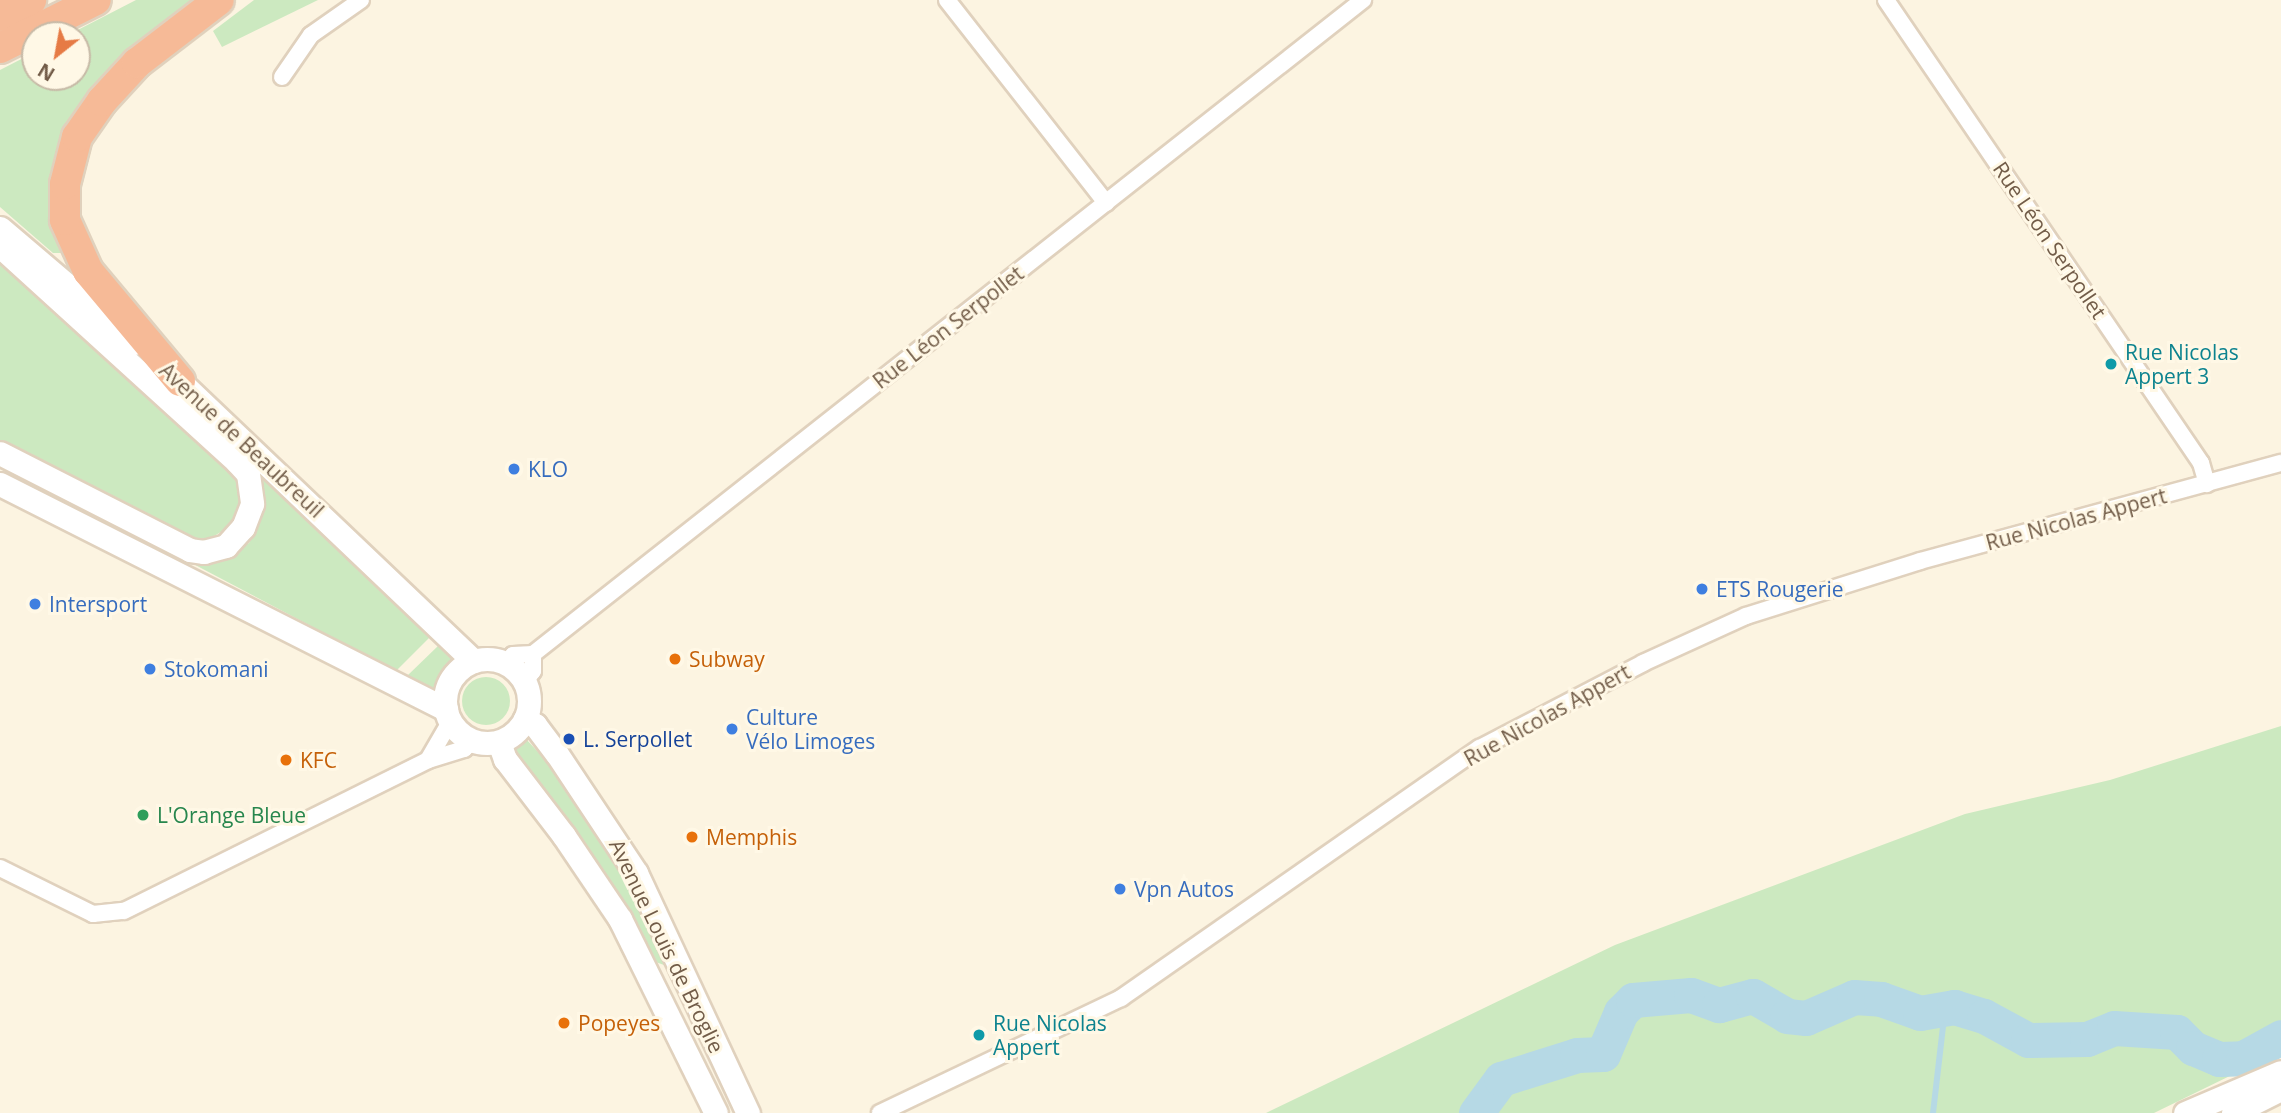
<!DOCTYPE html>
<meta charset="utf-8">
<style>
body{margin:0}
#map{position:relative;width:2281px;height:1113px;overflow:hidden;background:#fcf4e1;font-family:"Open Sans",sans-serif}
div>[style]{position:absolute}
.green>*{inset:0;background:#cce9c0}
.round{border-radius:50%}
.stream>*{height:6px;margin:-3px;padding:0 3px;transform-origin:3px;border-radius:3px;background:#b6d9e5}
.river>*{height:35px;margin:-17.5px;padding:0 17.5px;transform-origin:17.5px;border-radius:17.5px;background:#b6d9e5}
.roads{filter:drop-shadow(2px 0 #e0d1bd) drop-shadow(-2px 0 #e0d1bd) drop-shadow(0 2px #e0d1bd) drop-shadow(0 -2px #e0d1bd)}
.street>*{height:16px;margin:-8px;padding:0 8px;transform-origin:8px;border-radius:8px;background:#fff}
.secondary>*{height:23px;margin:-11.5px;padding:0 11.5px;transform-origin:11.5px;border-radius:11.5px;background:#fff}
.secondary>.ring{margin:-11.5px;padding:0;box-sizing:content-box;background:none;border:23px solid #fff;border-radius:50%}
.highway>*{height:30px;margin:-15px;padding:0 15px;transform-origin:15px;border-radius:15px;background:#f6ba97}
.dots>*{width:19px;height:19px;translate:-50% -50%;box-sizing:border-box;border:4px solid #fff8e6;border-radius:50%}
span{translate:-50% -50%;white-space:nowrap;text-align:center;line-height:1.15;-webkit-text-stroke:6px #fff8e6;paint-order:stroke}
.street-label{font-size:21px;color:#725c48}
.culture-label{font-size:21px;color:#0d838f}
.left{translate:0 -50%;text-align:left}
.shop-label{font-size:21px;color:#366cbe}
.food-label{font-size:21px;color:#c56008}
.transit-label{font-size:21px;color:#164399}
.leisure-label{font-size:21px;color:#27864d}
.north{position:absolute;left:21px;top:21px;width:70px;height:70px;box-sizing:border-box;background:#fff8e6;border:2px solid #c7baa7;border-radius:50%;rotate:211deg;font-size:19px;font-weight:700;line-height:28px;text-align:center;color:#725c48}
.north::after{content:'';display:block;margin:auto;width:24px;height:32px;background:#e67b45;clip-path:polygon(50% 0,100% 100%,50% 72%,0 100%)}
</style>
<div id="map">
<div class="green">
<div style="clip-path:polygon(136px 0,212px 0,84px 105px,66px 253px,53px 253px,0 207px,0 70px,35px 52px,35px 77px,77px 77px,77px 35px,68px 35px)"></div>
<div style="clip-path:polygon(254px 0,318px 0,222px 47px,213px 31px)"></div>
<div style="clip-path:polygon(0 259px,236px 478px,242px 492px,241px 508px,224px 530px,211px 538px,185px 539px,0 443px)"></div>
<div style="clip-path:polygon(60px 293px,122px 340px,260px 467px,430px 637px,396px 671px,53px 490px,203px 564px,212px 564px,249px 543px,264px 510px,256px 472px)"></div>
<div style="clip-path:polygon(440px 644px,456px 658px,434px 688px,406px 677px)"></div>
<div class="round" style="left:462px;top:677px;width:48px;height:48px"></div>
<div style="clip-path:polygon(2281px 726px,2281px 1051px,2154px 1113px,1266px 1113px,1615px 945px,1965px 814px,2110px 780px)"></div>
<div style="clip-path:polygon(526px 739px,564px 780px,624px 864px,667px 961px,664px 965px,653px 961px,603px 875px,509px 751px)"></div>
</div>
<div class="stream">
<div style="left:1933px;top:1113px;width:105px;rotate:-83.4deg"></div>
</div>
<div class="river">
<div style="left:1476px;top:1113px;width:42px;rotate:-53.7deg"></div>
<div style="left:1501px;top:1079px;width:80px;rotate:-17.5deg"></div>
<div style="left:1577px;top:1055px;width:26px;rotate:-2deg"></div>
<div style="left:1603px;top:1054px;width:46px;rotate:-66.8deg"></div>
<div style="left:1621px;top:1012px;width:17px;rotate:-45deg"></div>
<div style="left:1633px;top:1000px;width:58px;rotate:-4.9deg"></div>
<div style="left:1691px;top:995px;width:30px;rotate:20deg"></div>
<div style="left:1719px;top:1005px;width:35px;rotate:-15deg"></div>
<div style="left:1753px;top:996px;width:39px;rotate:30deg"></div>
<div style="left:1787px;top:1016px;width:19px;rotate:6deg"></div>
<div style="left:1806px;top:1018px;width:52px;rotate:-23.6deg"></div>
<div style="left:1854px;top:997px;width:27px;rotate:4deg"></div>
<div style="left:1881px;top:999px;width:41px;rotate:19.7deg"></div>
<div style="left:1920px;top:1013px;width:35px;rotate:-10deg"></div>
<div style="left:1954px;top:1007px;width:31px;rotate:17deg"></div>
<div style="left:1984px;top:1016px;width:50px;rotate:28.6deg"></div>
<div style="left:2028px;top:1040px;width:59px;rotate:-1deg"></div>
<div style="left:2087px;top:1039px;width:29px;rotate:-22deg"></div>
<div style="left:2114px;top:1028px;width:63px;rotate:3.6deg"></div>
<div style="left:2177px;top:1032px;width:23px;rotate:45deg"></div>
<div style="left:2193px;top:1048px;width:28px;rotate:23deg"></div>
<div style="left:2219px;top:1059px;width:24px;rotate:-2deg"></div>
<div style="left:2243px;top:1058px;width:43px;rotate:-28.9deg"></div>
</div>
<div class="roads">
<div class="street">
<div style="left:947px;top:0;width:258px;rotate:51.9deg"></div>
<div style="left:1886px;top:0;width:560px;rotate:55.77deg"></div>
<div style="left:2201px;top:463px;width:22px;rotate:74deg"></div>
<div style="left:282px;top:77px;width:51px;rotate:-55.4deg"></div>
<div style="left:311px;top:35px;width:61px;rotate:-35deg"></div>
<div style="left:533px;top:654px;width:1057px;rotate:-38.24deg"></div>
<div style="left:506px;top:665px;width:12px;rotate:-55deg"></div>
<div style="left:513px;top:655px;width:20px;rotate:-3deg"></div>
<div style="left:533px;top:654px;width:17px;rotate:90deg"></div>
<div style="left:533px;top:671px;width:14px;rotate:129deg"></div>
<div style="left:450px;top:722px;width:44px;rotate:120.1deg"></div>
<div style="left:428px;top:760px;width:38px;rotate:-17deg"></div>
<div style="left:464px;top:749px;width:11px;rotate:-45deg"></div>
<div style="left:0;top:868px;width:104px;rotate:26.3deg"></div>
<div style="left:93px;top:914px;width:31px;rotate:-6deg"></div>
<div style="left:124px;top:911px;width:339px;rotate:-26.4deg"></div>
<div style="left:880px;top:1113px;width:267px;rotate:-25.5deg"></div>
<div style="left:1121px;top:998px;width:437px;rotate:-34.9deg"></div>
<div style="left:1480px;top:748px;width:184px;rotate:-27.5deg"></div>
<div style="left:1643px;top:663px;width:113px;rotate:-24.5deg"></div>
<div style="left:1746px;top:616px;width:182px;rotate:-17.5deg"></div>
<div style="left:1920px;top:561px;width:374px;rotate:-15.2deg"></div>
</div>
<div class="secondary">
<div style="left:0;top:228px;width:177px;rotate:40.4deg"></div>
<div style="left:0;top:246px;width:321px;rotate:42.3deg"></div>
<div style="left:237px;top:462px;width:16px;rotate:47deg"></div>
<div style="left:248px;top:474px;width:30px;rotate:82deg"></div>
<div style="left:252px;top:504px;width:25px;rotate:111deg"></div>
<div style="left:243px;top:527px;width:25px;rotate:132deg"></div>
<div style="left:226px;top:546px;width:23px;rotate:165deg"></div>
<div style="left:204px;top:552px;width:14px;rotate:-172deg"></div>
<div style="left:190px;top:550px;width:213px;rotate:-153deg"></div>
<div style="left:170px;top:372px;width:419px;rotate:43.6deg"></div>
<div style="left:0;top:484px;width:500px;rotate:26.8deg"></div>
<div class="ring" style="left:445px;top:659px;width:61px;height:61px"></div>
<div style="left:525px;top:719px;width:12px;rotate:31deg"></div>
<div style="left:535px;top:725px;width:36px;rotate:53deg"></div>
<div style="left:557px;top:754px;width:143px;rotate:56.4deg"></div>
<div style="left:636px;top:873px;width:265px;rotate:65deg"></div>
<div style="left:499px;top:742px;width:18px;rotate:71deg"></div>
<div style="left:505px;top:759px;width:97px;rotate:52.5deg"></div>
<div style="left:564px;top:836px;width:100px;rotate:56deg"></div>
<div style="left:620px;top:919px;width:216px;rotate:63.7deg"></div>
<div style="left:2185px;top:1113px;width:104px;rotate:-23.1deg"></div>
<div style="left:2233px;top:1113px;width:54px;rotate:-26.6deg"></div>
</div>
<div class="highway">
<div style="left:0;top:16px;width:35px;rotate:-27deg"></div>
<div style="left:0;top:48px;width:107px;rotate:-26.6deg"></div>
<div style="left:180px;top:381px;width:143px;rotate:-129.9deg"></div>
<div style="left:88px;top:271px;width:56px;rotate:-114.3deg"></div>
<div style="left:65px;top:220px;width:36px;rotate:-90deg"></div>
<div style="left:65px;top:184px;width:49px;rotate:-75.7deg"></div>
<div style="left:77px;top:137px;width:44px;rotate:-55.2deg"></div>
<div style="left:102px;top:101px;width:52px;rotate:-47.4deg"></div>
<div style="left:137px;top:63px;width:103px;rotate:-37.5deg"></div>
</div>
</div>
<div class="dots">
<div style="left:2111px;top:364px;background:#0f9aa8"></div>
<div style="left:514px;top:469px;background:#3f7fe0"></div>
<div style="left:1702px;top:589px;background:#3f7fe0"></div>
<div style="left:35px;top:604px;background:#3f7fe0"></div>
<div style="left:675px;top:659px;background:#e8710a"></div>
<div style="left:150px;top:669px;background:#3f7fe0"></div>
<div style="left:732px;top:729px;background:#3f7fe0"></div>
<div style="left:569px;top:739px;background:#1a4fb4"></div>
<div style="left:286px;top:760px;background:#e8710a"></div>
<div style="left:143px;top:815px;background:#2e9e5b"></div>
<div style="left:692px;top:837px;background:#e8710a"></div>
<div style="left:1120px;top:889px;background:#3f7fe0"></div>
<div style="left:564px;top:1023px;background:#e8710a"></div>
<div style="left:979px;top:1035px;background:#0f9aa8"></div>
</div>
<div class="street-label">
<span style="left:2050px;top:240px;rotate:56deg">Rue Léon Serpollet</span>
<span style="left:948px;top:327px;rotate:-38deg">Rue Léon Serpollet</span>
<span style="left:242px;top:440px;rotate:43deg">Avenue de Beaubreuil</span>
<span style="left:2076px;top:519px;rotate:-15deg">Rue Nicolas Appert</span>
<span style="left:1547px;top:715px;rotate:-29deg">Rue Nicolas Appert</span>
<span style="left:667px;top:946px;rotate:64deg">Avenue Louis de Broglie</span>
</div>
<div class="culture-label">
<span class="left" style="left:2125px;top:364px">Rue Nicolas<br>Appert 3</span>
<span class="left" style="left:993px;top:1035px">Rue Nicolas<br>Appert</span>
</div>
<div class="shop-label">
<span class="left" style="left:528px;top:469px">KLO</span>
<span class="left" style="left:1716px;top:589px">ETS Rougerie</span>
<span class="left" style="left:49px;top:604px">Intersport</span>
<span class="left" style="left:164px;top:669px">Stokomani</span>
<span class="left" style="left:746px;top:729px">Culture<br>Vélo Limoges</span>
<span class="left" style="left:1134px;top:889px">Vpn Autos</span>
</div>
<div class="food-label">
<span class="left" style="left:689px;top:659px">Subway</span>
<span class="left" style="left:300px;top:760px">KFC</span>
<span class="left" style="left:706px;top:837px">Memphis</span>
<span class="left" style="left:578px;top:1023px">Popeyes</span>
</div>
<div class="transit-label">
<span class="left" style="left:583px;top:739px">L. Serpollet</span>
</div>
<div class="leisure-label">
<span class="left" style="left:157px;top:815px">L'Orange Bleue</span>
</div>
<div class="north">N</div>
</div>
